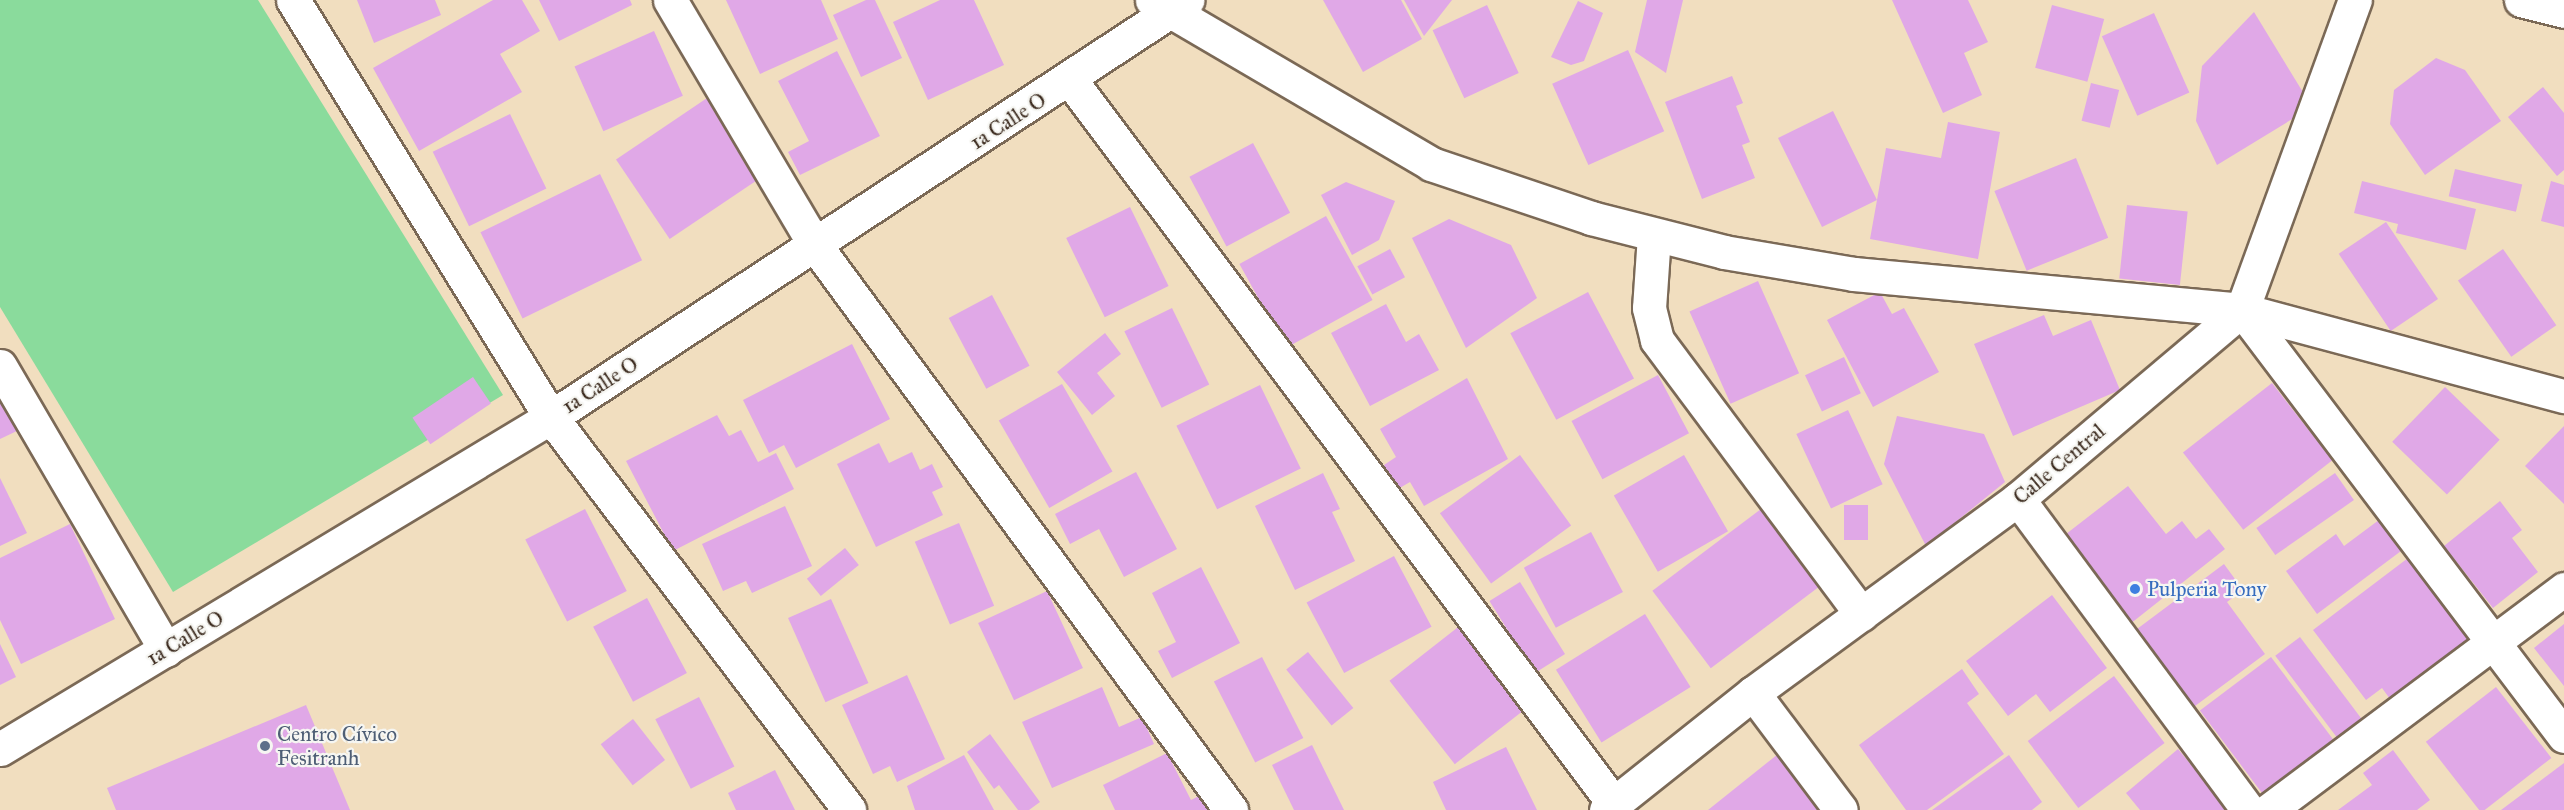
<!DOCTYPE html>
<meta charset="utf-8">
<style>
body{margin:0}
#map{position:relative;width:2564px;height:810px;overflow:hidden;background:#f1debf;font-family:"IM FELL Great Primer",serif}
div>[style]{position:absolute}
.green>*{inset:0;background:#8adb9c}
.building>*{inset:0;background:#e0a8e7;transform-origin:0 0}
.roads{filter:drop-shadow(2px 0 #7b6956) drop-shadow(-2px 0 #7b6956) drop-shadow(0 2px #7b6956) drop-shadow(0 -2px #7b6956)}
.minor>*{height:33px;margin:-16.5px;padding:0 16.5px;transform-origin:16.5px;border-radius:16.5px;background:#fff}
.dots>*{width:16px;height:16px;translate:-50% -50%;box-sizing:border-box;border:3px solid #f6f6f2;border-radius:50%}
span{translate:-50% -50%;white-space:nowrap;text-align:center;line-height:1.15;-webkit-text-stroke:4.5px #f6f6f2;paint-order:stroke}
.street-label{font-size:21px;color:#3b2a1e}
.shop-label{font-size:21px;color:#366cbe}
.left{translate:0 -50%;text-align:left}
.service-label{font-size:21px;color:#4e5e75}
</style>
<div id="map">
<div class="green">
<div style="clip-path:polygon(0 0,258px 0,503px 395px,173px 592px,0 307px)"></div>
</div>
<div class="building">
<div style="clip-path:polygon(357px 0,435px 0,441px 15px,374px 43px)"></div>
<div style="clip-path:polygon(493px 0,522px 0,540px 31px,500px 54px,522px 92px,419px 151px,373px 68px)"></div>
<div style="clip-path:polygon(539px 0,630px 0,632px 5px,559px 41px)"></div>
<div style="clip-path:polygon(726px 0,821px 0,838px 39px,760px 74px)"></div>
<div style="clip-path:polygon(866px 0,875px 0,902px 58px,861px 77px,833px 15px)"></div>
<div style="clip-path:polygon(940px 0,974px 0,1004px 65px,928px 100px,893px 22px)"></div>
<div style="clip-path:polygon(1323px 0,1401px 0,1422px 39px,1363px 72px)"></div>
<div style="clip-path:polygon(1404px 0,1452px 0,1424px 36px)"></div>
<div style="clip-path:polygon(1647px 0,1683px 0,1666px 73px,1635px 52px)"></div>
<div style="clip-path:polygon(1892px 0,1968px 0,1988px 42px,1964px 53px,1982px 95px,1943px 113px)"></div>
<div style="clip-path:polygon(1578px 1px,1603px 13px,1584px 61px,1571px 65px,1551px 57px)"></div>
<div style="left:1487px;top:5px;width:75px;height:60px;rotate:65deg"></div>
<div style="left:2052px;top:5px;width:54px;height:65px;rotate:15deg"></div>
<div style="clip-path:polygon(2254px 12px,2312px 107px,2217px 165px,2196px 121px,2202px 66px)"></div>
<div style="left:2154px;top:13px;width:87px;height:57px;rotate:66deg"></div>
<div style="left:654px;top:31px;width:71px;height:87px;rotate:66deg"></div>
<div style="left:1628px;top:50px;width:89px;height:83px;rotate:66deg"></div>
<div style="clip-path:polygon(837px 51px,880px 136px,800px 175px,788px 152px,809px 141px,778px 81px)"></div>
<div style="clip-path:polygon(2436px 58px,2465px 70px,2501px 121px,2425px 175px,2390px 124px,2394px 90px)"></div>
<div style="clip-path:polygon(1732px 76px,1743px 103px,1736px 106px,1750px 142px,1742px 145px,1755px 178px,1702px 199px,1665px 102px)"></div>
<div style="left:2091px;top:83px;width:29px;height:39px;rotate:14deg"></div>
<div style="clip-path:polygon(2543px 87px,2564px 113px,2564px 170px,2557px 176px,2508px 117px)"></div>
<div style="left:713px;top:94px;width:96px;height:117px;rotate:56deg"></div>
<div style="clip-path:polygon(1833px 111px,1877px 200px,1886px 148px,1941px 158px,1948px 122px,2000px 132px,1978px 259px,1870px 239px,1877px 200px,1822px 227px,1778px 138px)"></div>
<div style="left:510px;top:114px;width:83px;height:86px;rotate:64deg"></div>
<div style="left:1253px;top:143px;width:79px;height:72px;rotate:62deg"></div>
<div style="left:2076px;top:158px;width:86px;height:88px;rotate:68deg"></div>
<div style="left:2455px;top:169px;width:69px;height:28px;rotate:13deg"></div>
<div style="left:600px;top:174px;width:96px;height:133px;rotate:64deg"></div>
<div style="clip-path:polygon(2362px 181px,2476px 209px,2466px 250px,2396px 233px,2398px 224px,2354px 213px)"></div>
<div style="clip-path:polygon(2551px 181px,2564px 185px,2564px 227px,2541px 221px)"></div>
<div style="clip-path:polygon(1346px 182px,1395px 201px,1379px 240px,1352px 255px,1321px 195px)"></div>
<div style="left:2127px;top:205px;width:61px;height:74px;rotate:6deg"></div>
<div style="left:1130px;top:207px;width:88px;height:71px;rotate:64deg"></div>
<div style="left:1326px;top:216px;width:96px;height:99px;rotate:61deg"></div>
<div style="clip-path:polygon(1449px 219px,1511px 245px,1537px 298px,1466px 348px,1412px 238px)"></div>
<div style="left:2386px;top:222px;width:93px;height:57px;rotate:56deg"></div>
<div style="left:1390px;top:249px;width:32px;height:37px;rotate:62deg"></div>
<div style="left:2503px;top:249px;width:93px;height:55px;rotate:55deg"></div>
<div style="left:1758px;top:281px;width:101px;height:75px;rotate:66deg"></div>
<div style="left:1588px;top:292px;width:98px;height:88px;rotate:62deg"></div>
<div style="clip-path:polygon(1880px 292px,1892px 314px,1904px 308px,1939px 372px,1873px 407px,1827px 320px)"></div>
<div style="left:992px;top:295px;width:80px;height:49px;rotate:62deg"></div>
<div style="clip-path:polygon(1386px 304px,1406px 342px,1419px 334px,1439px 370px,1370px 406px,1331px 333px)"></div>
<div style="left:1172px;top:308px;width:85px;height:53px;rotate:64deg"></div>
<div style="clip-path:polygon(2044px 315px,2053px 336px,2091px 320px,2120px 390px,2013px 436px,1974px 344px)"></div>
<div style="clip-path:polygon(1105px 333px,1121px 354px,1097px 373px,1115px 396px,1092px 415px,1057px 372px)"></div>
<div style="clip-path:polygon(852px 344px,890px 419px,796px 468px,784px 445px,769px 453px,743px 400px)"></div>
<div style="left:1844px;top:357px;width:40px;height:43px;rotate:65deg"></div>
<div style="left:1658px;top:375px;width:66px;height:98px;rotate:62deg"></div>
<div style="left:473px;top:377px;width:32px;height:73px;rotate:56deg"></div>
<div style="clip-path:polygon(1467px 378px,1508px 459px,1424px 506px,1410px 482px,1398px 489px,1384px 465px,1396px 457px,1380px 429px)"></div>
<div style="left:2272px;top:383px;width:98px;height:113px;rotate:52deg"></div>
<div style="left:1062px;top:384px;width:101px;height:73px;rotate:60deg"></div>
<div style="left:1260px;top:385px;width:93px;height:93px;rotate:64deg"></div>
<div style="left:2445px;top:387px;width:76px;height:76px;rotate:44deg"></div>
<div style="clip-path:polygon(5px 402px,19px 430px,0 439px,0 404px)"></div>
<div style="left:1848px;top:410px;width:82px;height:57px;rotate:65deg"></div>
<div style="clip-path:polygon(717px 415px,729px 436px,741px 430px,758px 462px,776px 453px,794px 489px,673px 551px,626px 461px)"></div>
<div style="clip-path:polygon(1897px 416px,1984px 434px,2005px 482px,1926px 546px,1884px 464px)"></div>
<div style="clip-path:polygon(2564px 426px,2564px 504px,2525px 466px)"></div>
<div style="clip-path:polygon(879px 443px,889px 463px,912px 452px,920px 470px,932px 464px,943px 487px,932px 492px,943px 515px,876px 547px,837px 464px)"></div>
<div style="left:1520px;top:455px;width:87px;height:99px;rotate:54deg"></div>
<div style="left:1684px;top:455px;width:88px;height:81px;rotate:60deg"></div>
<div style="clip-path:polygon(1136px 472px,1177px 549px,1124px 577px,1099px 529px,1070px 544px,1055px 514px)"></div>
<div style="clip-path:polygon(1323px 473px,1340px 509px,1332px 512px,1355px 561px,1295px 590px,1255px 506px)"></div>
<div style="left:2335px;top:473px;width:33px;height:96px;rotate:55deg"></div>
<div style="clip-path:polygon(0 478px,27px 533px,0 546px)"></div>
<div style="clip-path:polygon(2128px 486px,2166px 534px,2182px 521px,2196px 539px,2209px 529px,2225px 549px,2125px 628px,2057px 541px)"></div>
<div style="clip-path:polygon(2500px 501px,2522px 530px,2512px 538px,2538px 572px,2493px 608px,2444px 546px)"></div>
<div style="left:1844px;top:505px;width:24px;height:35px"></div>
<div style="clip-path:polygon(785px 506px,812px 566px,752px 593px,746px 581px,723px 591px,702px 544px)"></div>
<div style="left:1765px;top:506px;width:97px;height:141px;rotate:53deg"></div>
<div style="left:585px;top:509px;width:92px;height:67px;rotate:63deg"></div>
<div style="clip-path:polygon(2383px 517px,2405px 548px,2317px 614px,2286px 571px,2336px 534px,2344px 546px)"></div>
<div style="left:959px;top:523px;width:90px;height:48px;rotate:67deg"></div>
<div style="clip-path:polygon(70px 524px,115px 619px,21px 664px,0 620px,0 558px)"></div>
<div style="left:1591px;top:532px;width:68px;height:76px;rotate:62deg"></div>
<div style="left:845px;top:548px;width:22px;height:49px;rotate:51deg"></div>
<div style="clip-path:polygon(2412px 555px,2474px 636px,2390px 699px,2382px 688px,2366px 700px,2313px 630px)"></div>
<div style="left:1394px;top:556px;width:80px;height:99px;rotate:62deg"></div>
<div style="clip-path:polygon(2224px 564px,2243px 590px,2227px 602px,2265px 654px,2191px 709px,2133px 632px)"></div>
<div style="clip-path:polygon(1201px 567px,1240px 643px,1172px 678px,1158px 651px,1176px 642px,1152px 593px)"></div>
<div style="left:1520px;top:582px;width:85px;height:36px;rotate:58deg"></div>
<div style="left:1047px;top:591px;width:85px;height:76px;rotate:65deg"></div>
<div style="clip-path:polygon(2052px 595px,2107px 668px,2050px 712px,2036px 694px,2008px 716px,1966px 661px)"></div>
<div style="left:647px;top:598px;width:85px;height:61px;rotate:62deg"></div>
<div style="left:831px;top:599px;width:92px;height:47px;rotate:66deg"></div>
<div style="left:1645px;top:614px;width:86px;height:105px;rotate:58deg"></div>
<div style="left:1462px;top:624px;width:106px;height:92px;rotate:52deg"></div>
<div style="clip-path:polygon(2564px 624px,2564px 686px,2534px 648px)"></div>
<div style="left:2300px;top:637px;width:111px;height:31px;rotate:53deg"></div>
<div style="clip-path:polygon(0 644px,16px 677px,0 685px)"></div>
<div style="left:1308px;top:652px;width:72px;height:28px;rotate:51deg"></div>
<div style="left:1262px;top:657px;width:91px;height:54px;rotate:63deg"></div>
<div style="left:2271px;top:657px;width:110px;height:89px;rotate:53deg"></div>
<div style="clip-path:polygon(1962px 669px,1979px 694px,1967px 703px,2004px 754px,1927px 810px,1906px 810px,1859px 745px)"></div>
<div style="clip-path:polygon(907px 675px,945px 759px,897px 782px,890px 766px,873px 774px,842px 705px)"></div>
<div style="left:2114px;top:676px;width:84px;height:108px;rotate:53deg"></div>
<div style="clip-path:polygon(1102px 687px,1119px 727px,1142px 717px,1154px 744px,1052px 788px,1022px 722px)"></div>
<div style="left:2496px;top:687px;width:90px;height:89px;rotate:52deg"></div>
<div style="left:699px;top:697px;width:78px;height:49px;rotate:63deg"></div>
<div style="clip-path:polygon(306px 705px,350px 810px,116px 810px,107px 788px)"></div>
<div style="left:633px;top:719px;width:52px;height:41px;rotate:52deg"></div>
<div style="clip-path:polygon(990px 734px,1040px 802px,1029px 810px,1018px 810px,999px 785px,994px 789px,967px 752px)"></div>
<div style="clip-path:polygon(1312px 745px,1344px 810px,1294px 810px,1272px 765px)"></div>
<div style="clip-path:polygon(1506px 747px,1537px 810px,1446px 810px,1433px 782px)"></div>
<div style="clip-path:polygon(2178px 749px,2229px 810px,2140px 810px,2126px 793px)"></div>
<div style="clip-path:polygon(1783px 750px,1832px 810px,1708px 810px)"></div>
<div style="clip-path:polygon(2393px 750px,2430px 800px,2417px 810px,2338px 810px,2372px 785px,2363px 773px)"></div>
<div style="clip-path:polygon(1167px 753px,1191px 800px,1203px 794px,1211px 810px,1115px 810px,1103px 785px)"></div>
<div style="clip-path:polygon(964px 755px,994px 810px,915px 810px,907px 786px)"></div>
<div style="clip-path:polygon(2009px 755px,2042px 802px,2032px 810px,1932px 810px)"></div>
<div style="clip-path:polygon(2564px 763px,2564px 810px,2501px 810px)"></div>
<div style="clip-path:polygon(775px 770px,795px 810px,736px 810px,728px 793px)"></div>
</div>
<div class="roads">
<div class="minor">
<div style="left:293px;top:0;width:490px;rotate:58.3deg"></div>
<div style="left:551px;top:417px;width:493px;rotate:52.8deg"></div>
<div style="left:670px;top:0;width:285px;rotate:59.4deg"></div>
<div style="left:815px;top:245px;width:702px;rotate:53.64deg"></div>
<div style="left:1152px;top:0;width:324px;rotate:30.4deg"></div>
<div style="left:1431px;top:164px;width:169px;rotate:18.6deg"></div>
<div style="left:1591px;top:218px;width:137px;rotate:14.3deg"></div>
<div style="left:1724px;top:252px;width:132px;rotate:9.6deg"></div>
<div style="left:1854px;top:274px;width:390px;rotate:5.3deg"></div>
<div style="left:2242px;top:310px;width:333px;rotate:15deg"></div>
<div style="left:2521px;top:0;width:44px;rotate:14.3deg"></div>
<div style="left:1071px;top:81px;width:904px;rotate:53.09deg"></div>
<div style="left:1654px;top:235px;width:73px;rotate:93.9deg"></div>
<div style="left:1649px;top:308px;width:33px;rotate:76deg"></div>
<div style="left:1657px;top:340px;width:342px;rotate:53.3deg"></div>
<div style="left:2242px;top:310px;width:534px;rotate:52.92deg"></div>
<div style="left:0;top:366px;width:329px;rotate:59.7deg"></div>
<div style="left:2018px;top:499px;width:387px;rotate:53.5deg"></div>
<div style="left:1753px;top:693px;width:146px;rotate:53.1deg"></div>
<div style="left:0;top:749px;width:643px;rotate:-31.07deg"></div>
<div style="left:551px;top:417px;width:761px;rotate:-33.25deg"></div>
<div style="left:1606px;top:810px;width:188px;rotate:-38.5deg"></div>
<div style="left:1753px;top:693px;width:328px;rotate:-36.2deg"></div>
<div style="left:2018px;top:499px;width:293px;rotate:-40.2deg"></div>
<div style="left:2242px;top:310px;width:330px;rotate:-70deg"></div>
<div style="left:2269px;top:810px;width:369px;rotate:-36.8deg"></div>
</div>
</div>
<div class="dots">
<div style="left:2135px;top:589px;background:#3f7fe0"></div>
<div style="left:265px;top:746px;background:#5c6f8a"></div>
</div>
<div class="street-label">
<span style="left:1008px;top:121px;rotate:-33deg">1a Calle O</span>
<span style="left:600px;top:385px;rotate:-33deg">1a Calle O</span>
<span style="left:2059px;top:464px;rotate:-40deg">Calle Central</span>
<span style="left:185px;top:638px;rotate:-31deg">1a Calle O</span>
</div>
<div class="shop-label">
<span class="left" style="left:2147px;top:589px">Pulperia Tony</span>
</div>
<div class="service-label">
<span class="left" style="left:277px;top:746px">Centro Cívico<br>Fesitranh</span>
</div>
</div>
